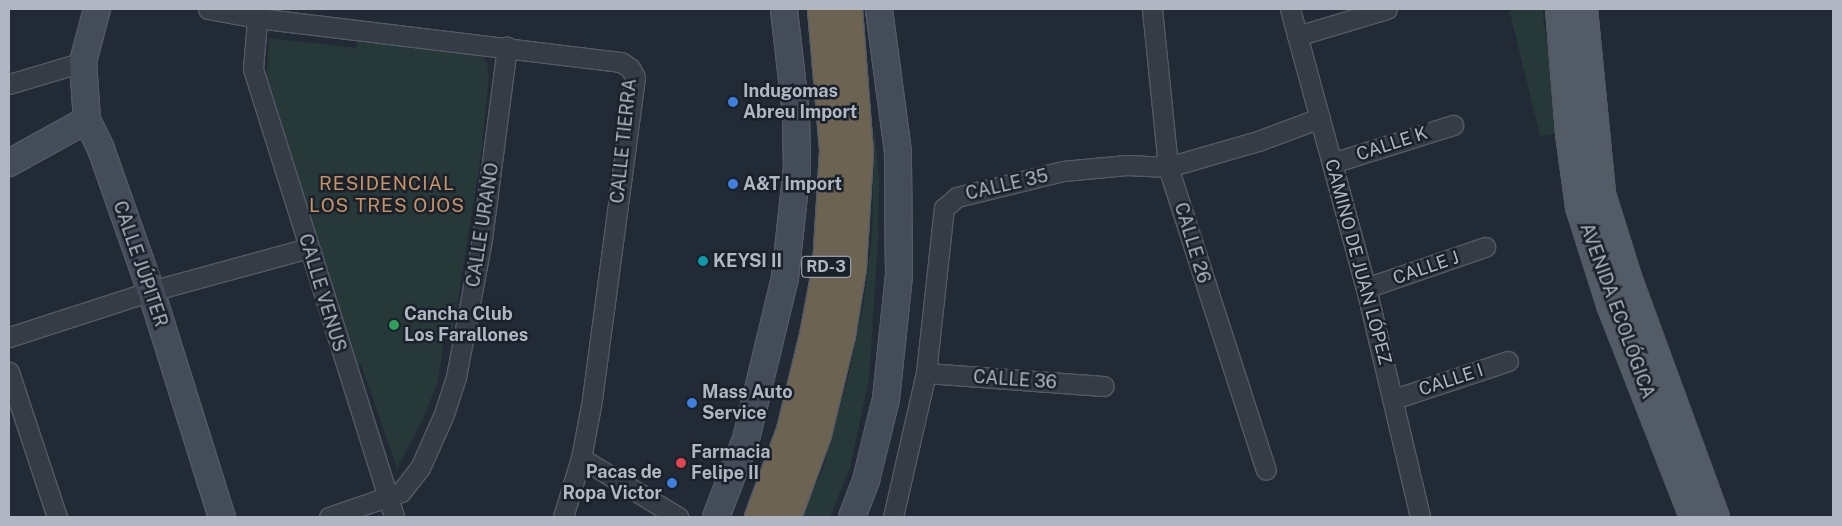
<!DOCTYPE html>
<meta charset="utf-8">
<style>
body{margin:0}
#map{position:relative;width:1842px;height:526px;overflow:hidden;background:#222a36;font-family:"Public Sans",sans-serif}
div>[style]{position:absolute}
.green>*{inset:0;background:#273839}
.roads{filter:drop-shadow(1px 0 #535a64) drop-shadow(-1px 0 #535a64) drop-shadow(0 1px #535a64) drop-shadow(0 -1px #535a64)}
.street>*{height:19px;margin:-9.5px;padding:0 9.5px;transform-origin:9.5px;border-radius:9.5px;background:#353c46}
.secondary>*{height:26px;margin:-13px;padding:0 13px;transform-origin:13px;border-radius:13px;background:#444b59}
.primary>*{height:28px;margin:-14px;padding:0 14px;transform-origin:14px;border-radius:14px;background:#535b66}
.highway>*{height:28px;margin:-14px;padding:0 14px;transform-origin:14px;border-radius:14px;background:#6c6353}
.dots>*{width:14px;height:14px;translate:-50% -50%;box-sizing:border-box;border:2px solid #1b212b;border-radius:50%}
span{translate:-50% -50%;white-space:nowrap;text-align:center;line-height:1.15;-webkit-text-stroke:5px #1b212b;paint-order:stroke}
.shield-label span{padding:1px 4px;background:#1b212b;border:1px solid;border-radius:4px;-webkit-text-stroke-width:0}
.shield-label{font-size:16px;color:#b0b7c3;font-weight:700}
.poi-label{font-size:18px;color:#b0b7c3;font-weight:700}
.left{translate:0 -50%;text-align:left}
.right{translate:-100% -50%;text-align:right}
.street-label{font-size:18px;color:#b0b7c3}
.neighbourhood-label{font-size:19px;color:#c99365;letter-spacing:1px}
.frame{position:absolute;inset:0;border:10px solid #b0b7c3;pointer-events:none}
</style>
<div id="map">
<div class="green">
<div style="clip-path:polygon(1509px 9px,1542px 9px,1561px 133px,1540px 136px)"></div>
<div style="clip-path:polygon(269px 38px,356px 48px,357px 42px,464px 52px,482px 57px,487px 63px,489px 77px,481px 155px,452px 337px,444px 340px,438px 381px,424px 417px,397px 468px,361px 364px,355px 365px,275px 118px,280px 116px,267px 78px)"></div>
<div style="clip-path:polygon(874px 126px,879px 179px,878px 240px,869px 379px,850px 468px,830px 517px,802px 517px,823px 468px,849px 374px,864px 300px,872px 238px)"></div>
</div>
<div class="roads">
<div class="street">
<div style="left:208px;top:9px;width:50px;rotate:10.4deg"></div>
<div style="left:257px;top:18px;width:367px;rotate:6.9deg"></div>
<div style="left:621px;top:62px;width:11px;rotate:34deg"></div>
<div style="left:630px;top:68px;width:10px;rotate:61deg"></div>
<div style="left:635px;top:77px;width:326px;rotate:97.6deg"></div>
<div style="left:592px;top:400px;width:59px;rotate:100.7deg"></div>
<div style="left:581px;top:458px;width:62px;rotate:107deg"></div>
<div style="left:258px;top:9px;width:60px;rotate:94.8deg"></div>
<div style="left:253px;top:69px;width:470px;rotate:72.5deg"></div>
<div style="left:1152px;top:9px;width:159px;rotate:84.2deg"></div>
<div style="left:1168px;top:167px;width:318px;rotate:72.1deg"></div>
<div style="left:1290px;top:9px;width:289px;rotate:74.8deg"></div>
<div style="left:1366px;top:288px;width:235px;rotate:76.7deg"></div>
<div style="left:1297px;top:36px;width:94px;rotate:-16.7deg"></div>
<div style="left:9px;top:84px;width:77px;rotate:-16.6deg"></div>
<div style="left:1332px;top:163px;width:127px;rotate:-17.4deg"></div>
<div style="left:1366px;top:288px;width:126px;rotate:-19deg"></div>
<div style="left:9px;top:337px;width:149px;rotate:-17.9deg"></div>
<div style="left:151px;top:291px;width:163px;rotate:-15.3deg"></div>
<div style="left:9px;top:372px;width:153px;rotate:71.7deg"></div>
<div style="left:926px;top:373px;width:178px;rotate:4.2deg"></div>
<div style="left:1394px;top:399px;width:120px;rotate:-18.4deg"></div>
<div style="left:581px;top:458px;width:114px;rotate:31.3deg"></div>
<div style="left:329px;top:517px;width:76px;rotate:-19.1deg"></div>
<div style="left:401px;top:492px;width:31px;rotate:-52deg"></div>
<div style="left:420px;top:468px;width:59px;rotate:-66deg"></div>
<div style="left:444px;top:414px;width:39px;rotate:-72deg"></div>
<div style="left:456px;top:377px;width:140px;rotate:-79.3deg"></div>
<div style="left:482px;top:239px;width:194px;rotate:-82.6deg"></div>
<div style="left:893px;top:517px;width:148px;rotate:-77.1deg"></div>
<div style="left:926px;top:373px;width:166px;rotate:-83.8deg"></div>
<div style="left:944px;top:208px;width:17px;rotate:-40deg"></div>
<div style="left:957px;top:197px;width:109px;rotate:-13.8deg"></div>
<div style="left:1063px;top:171px;width:64px;rotate:-5.4deg"></div>
<div style="left:1127px;top:165px;width:41px;rotate:2.8deg"></div>
<div style="left:1168px;top:167px;width:94px;rotate:-16.1deg"></div>
<div style="left:1258px;top:141px;width:66px;rotate:-20.4deg"></div>
</div>
<div class="secondary">
<div style="left:97px;top:9px;width:55px;rotate:104.8deg"></div>
<div style="left:83px;top:62px;width:58px;rotate:86.1deg"></div>
<div style="left:87px;top:120px;width:32px;rotate:64deg"></div>
<div style="left:101px;top:149px;width:151px;rotate:70.6deg"></div>
<div style="left:151px;top:291px;width:237px;rotate:72.6deg"></div>
<div style="left:9px;top:163px;width:89px;rotate:-28.9deg"></div>
<div style="left:716px;top:517px;width:84px;rotate:-69deg"></div>
<div style="left:746px;top:439px;width:166px;rotate:-76.4deg"></div>
<div style="left:785px;top:278px;width:111px;rotate:-83.8deg"></div>
<div style="left:797px;top:168px;width:53px;rotate:-91.1deg"></div>
<div style="left:796px;top:115px;width:107px;rotate:-96.5deg"></div>
<div style="left:852px;top:517px;width:40px;rotate:-69deg"></div>
<div style="left:866px;top:480px;width:83px;rotate:-76.1deg"></div>
<div style="left:886px;top:399px;width:124px;rotate:-84deg"></div>
<div style="left:899px;top:276px;width:124px;rotate:-90.5deg"></div>
<div style="left:898px;top:152px;width:144px;rotate:-97.6deg"></div>
</div>
<div class="primary">
<div style="left:1560px;top:9px;width:125px;rotate:85.4deg"></div>
<div style="left:1570px;top:134px;width:74px;rotate:82.2deg"></div>
<div style="left:1580px;top:207px;width:103px;rotate:72.4deg"></div>
<div style="left:1611px;top:305px;width:228px;rotate:68.6deg"></div>
<div style="left:1583px;top:9px;width:186px;rotate:84.4deg"></div>
<div style="left:1601px;top:194px;width:87px;rotate:72.6deg"></div>
<div style="left:1627px;top:277px;width:256px;rotate:69.9deg"></div>
</div>
<div class="highway">
<div style="left:759px;top:517px;width:93px;rotate:-69.8deg"></div>
<div style="left:791px;top:430px;width:98px;rotate:-76.4deg"></div>
<div style="left:814px;top:335px;width:70px;rotate:-79.3deg"></div>
<div style="left:827px;top:266px;width:116px;rotate:-86.5deg"></div>
<div style="left:834px;top:150px;width:142px;rotate:-94.9deg"></div>
<div style="left:787px;top:517px;width:87px;rotate:-69.9deg"></div>
<div style="left:817px;top:435px;width:102px;rotate:-76.4deg"></div>
<div style="left:841px;top:336px;width:69px;rotate:-80.8deg"></div>
<div style="left:852px;top:268px;width:116px;rotate:-86.5deg"></div>
<div style="left:859px;top:152px;width:143px;rotate:-94.4deg"></div>
</div>
</div>
<div class="dots">
<div style="left:733px;top:102px;background:#3f7fe0"></div>
<div style="left:733px;top:184px;background:#3f7fe0"></div>
<div style="left:703px;top:261px;background:#0f9aa8"></div>
<div style="left:394px;top:325px;background:#2e9e5b"></div>
<div style="left:692px;top:403px;background:#3f7fe0"></div>
<div style="left:681px;top:463px;background:#e0444e"></div>
<div style="left:672px;top:483px;background:#3f7fe0"></div>
</div>
<div class="shield-label">
<span style="left:826px;top:267px">RD-3</span>
</div>
<div class="poi-label">
<span class="left" style="left:743px;top:102px">Indugomas<br>Abreu Import</span>
<span class="left" style="left:743px;top:184px">A&amp;T Import</span>
<span class="left" style="left:713px;top:261px">KEYSI II</span>
<span class="left" style="left:404px;top:325px">Cancha Club<br>Los Farallones</span>
<span class="left" style="left:702px;top:403px">Mass Auto<br>Service</span>
<span class="left" style="left:691px;top:463px">Farmacia<br>Felipe II</span>
<span class="right" style="left:662px;top:483px">Pacas de<br>Ropa Victor</span>
</div>
<div class="street-label">
<span style="left:624px;top:141px;rotate:-84deg">CALLE TIERRA</span>
<span style="left:1392px;top:144px;rotate:-18deg">CALLE K</span>
<span style="left:1007px;top:185px;rotate:-13deg">CALLE 35</span>
<span style="left:483px;top:225px;rotate:-81deg">CALLE URANO</span>
<span style="left:1192px;top:243px;rotate:73deg">CALLE 26</span>
<span style="left:1358px;top:262px;rotate:75deg">CAMINO DE JUAN LÓPEZ</span>
<span style="left:140px;top:264px;rotate:71deg">CALLE JÚPITER</span>
<span style="left:1426px;top:268px;rotate:-19deg">CALLE J</span>
<span style="left:322px;top:293px;rotate:73deg">CALLE VENUS</span>
<span style="left:1617px;top:311px;rotate:70deg">AVENIDA ECOLÓGICA</span>
<span style="left:1015px;top:380px;rotate:4deg">CALLE 36</span>
<span style="left:1451px;top:380px;rotate:-18deg">CALLE I</span>
</div>
<div class="neighbourhood-label">
<span style="left:387px;top:195px">RESIDENCIAL<br>LOS TRES OJOS</span>
</div>
<div class="frame"></div>
</div>
